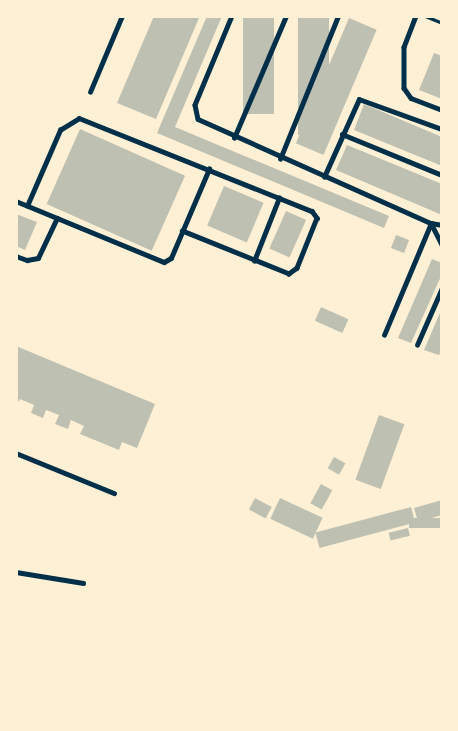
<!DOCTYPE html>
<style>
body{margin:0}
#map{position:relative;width:458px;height:731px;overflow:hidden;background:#fdf0d5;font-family:"DejaVu Sans",sans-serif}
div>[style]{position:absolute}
.building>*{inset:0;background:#bec0b2;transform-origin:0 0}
.path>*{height:3px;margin:-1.5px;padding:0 1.5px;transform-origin:1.5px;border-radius:1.5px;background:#003049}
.service>*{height:4.5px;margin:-2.25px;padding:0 2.25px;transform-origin:2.25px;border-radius:2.25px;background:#003049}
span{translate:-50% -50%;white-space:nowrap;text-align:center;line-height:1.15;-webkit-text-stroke:6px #fdf0d5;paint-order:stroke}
.frame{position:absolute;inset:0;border:18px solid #fdf0d5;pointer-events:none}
</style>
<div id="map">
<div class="building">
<div style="clip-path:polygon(154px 16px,199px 18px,156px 119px,117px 103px)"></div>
<div style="clip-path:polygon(207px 16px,222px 16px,175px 127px,389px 216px,384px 228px,157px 133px)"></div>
<div style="left:243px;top:16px;width:31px;height:98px"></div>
<div style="left:298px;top:16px;width:31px;height:119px"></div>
<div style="left:349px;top:18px;width:30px;height:136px;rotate:23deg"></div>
<div style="clip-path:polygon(434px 53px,442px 56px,442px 99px,419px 90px)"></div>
<div style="clip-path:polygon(364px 104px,442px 137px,442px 166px,354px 130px)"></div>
<div style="left:80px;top:129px;width:115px;height:82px;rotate:24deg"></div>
<div style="clip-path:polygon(347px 145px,442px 184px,442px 215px,336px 170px)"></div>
<div style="left:224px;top:186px;width:43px;height:43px;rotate:23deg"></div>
<div style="left:286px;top:211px;width:22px;height:41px;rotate:24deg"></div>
<div style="clip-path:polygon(16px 214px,37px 222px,25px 250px,16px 246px)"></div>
<div style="left:396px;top:235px;width:14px;height:14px;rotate:21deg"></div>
<div style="clip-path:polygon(432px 259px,442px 263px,442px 274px,411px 343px,398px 338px)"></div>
<div style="left:321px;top:307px;width:30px;height:15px;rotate:24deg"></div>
<div style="clip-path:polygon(442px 308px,442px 349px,439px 355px,424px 350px)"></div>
<div style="clip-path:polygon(16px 346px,155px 404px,137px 448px,122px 442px,119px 450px,80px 434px,84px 426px,71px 420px,68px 429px,55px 424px,59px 415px,46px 410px,43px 418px,31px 413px,34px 405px,20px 399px,16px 406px)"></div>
<div style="left:379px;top:415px;width:27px;height:69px;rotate:20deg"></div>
<div style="left:334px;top:457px;width:13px;height:13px;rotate:29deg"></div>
<div style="left:321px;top:484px;width:13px;height:22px;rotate:29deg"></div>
<div style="left:255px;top:498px;width:19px;height:13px;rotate:28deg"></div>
<div style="left:280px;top:498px;width:47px;height:23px;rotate:25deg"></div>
<div style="clip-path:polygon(442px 500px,442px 515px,418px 522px,414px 508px)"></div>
<div style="left:411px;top:507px;width:16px;height:99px;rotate:75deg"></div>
<div style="left:442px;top:518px;width:10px;height:33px;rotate:90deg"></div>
<div style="left:408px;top:528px;width:8px;height:20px;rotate:76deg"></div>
</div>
<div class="path">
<div style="left:425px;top:16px;width:18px;rotate:22deg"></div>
</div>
<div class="service">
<div style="left:232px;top:16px;width:96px;rotate:112.6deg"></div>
<div style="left:195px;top:105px;width:14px;rotate:78deg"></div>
<div style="left:198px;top:119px;width:255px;rotate:24.1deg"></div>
<div style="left:431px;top:223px;width:25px;rotate:63deg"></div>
<div style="left:416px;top:16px;width:33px;rotate:111deg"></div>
<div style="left:404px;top:47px;width:41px;rotate:90deg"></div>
<div style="left:404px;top:88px;width:12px;rotate:55deg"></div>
<div style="left:411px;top:98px;width:33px;rotate:21deg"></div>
<div style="left:90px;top:92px;width:82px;rotate:-67.2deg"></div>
<div style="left:342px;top:134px;width:108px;rotate:22.3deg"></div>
<div style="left:234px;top:138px;width:133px;rotate:-66.9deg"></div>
<div style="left:280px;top:159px;width:154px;rotate:-67.9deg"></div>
<div style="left:324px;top:177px;width:85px;rotate:-65.8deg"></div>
<div style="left:359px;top:99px;width:88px;rotate:19.9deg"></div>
<div style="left:16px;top:201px;width:160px;rotate:22.4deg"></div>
<div style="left:164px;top:262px;width:8px;rotate:-30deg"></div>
<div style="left:171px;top:258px;width:97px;rotate:-66.9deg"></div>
<div style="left:27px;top:206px;width:83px;rotate:-66.5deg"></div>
<div style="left:60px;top:130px;width:22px;rotate:-32deg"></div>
<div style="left:79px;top:118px;width:251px;rotate:21.8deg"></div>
<div style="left:312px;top:211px;width:9px;rotate:54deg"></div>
<div style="left:317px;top:218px;width:54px;rotate:111.8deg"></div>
<div style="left:297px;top:268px;width:10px;rotate:143deg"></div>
<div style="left:289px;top:274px;width:115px;rotate:-158.1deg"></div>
<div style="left:16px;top:256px;width:12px;rotate:20deg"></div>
<div style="left:27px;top:260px;width:11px;rotate:-10deg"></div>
<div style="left:38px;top:258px;width:44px;rotate:-64.6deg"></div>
<div style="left:254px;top:261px;width:68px;rotate:-68.4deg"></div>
<div style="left:384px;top:335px;width:121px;rotate:-67.2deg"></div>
<div style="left:431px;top:223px;width:11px;rotate:10deg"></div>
<div style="left:417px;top:345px;width:62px;rotate:-66.3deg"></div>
<div style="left:16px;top:453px;width:106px;rotate:22.2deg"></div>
<div style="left:16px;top:572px;width:68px;rotate:9.3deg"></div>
</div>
<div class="frame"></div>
</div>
